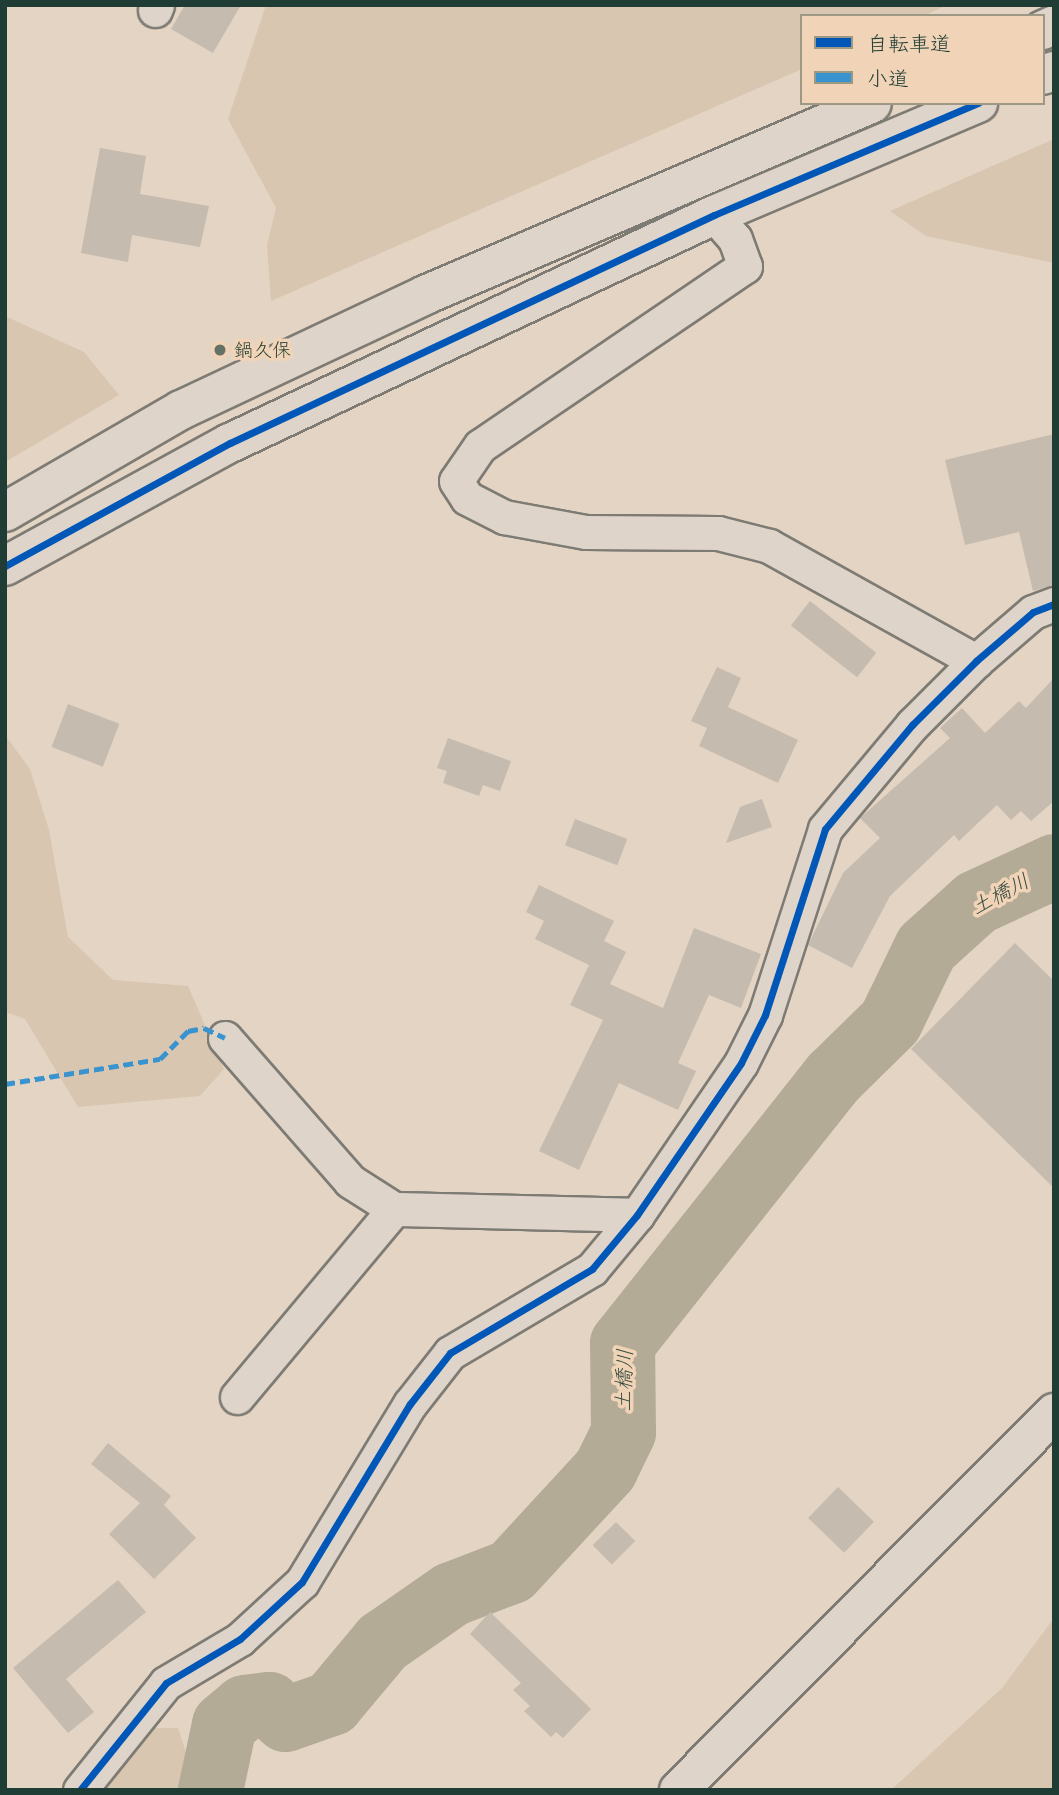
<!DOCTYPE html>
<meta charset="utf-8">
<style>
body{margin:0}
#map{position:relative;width:1059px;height:1795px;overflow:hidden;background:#e4d4c4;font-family:"Shantell Sans","Klee One",sans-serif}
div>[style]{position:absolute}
.green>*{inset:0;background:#d8c6b1}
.river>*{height:65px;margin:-32.5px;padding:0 32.5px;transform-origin:32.5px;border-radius:32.5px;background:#b3ab96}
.building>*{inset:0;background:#c5bbaf;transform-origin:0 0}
.roads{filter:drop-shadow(2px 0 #7d7b73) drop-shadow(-2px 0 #7d7b73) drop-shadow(0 2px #7d7b73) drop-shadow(0 -2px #7d7b73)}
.minor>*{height:33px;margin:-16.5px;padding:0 16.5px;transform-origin:16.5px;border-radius:16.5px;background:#dfd4c9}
.tertiary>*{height:38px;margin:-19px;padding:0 19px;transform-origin:19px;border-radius:19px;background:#dfd4c9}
.quiet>*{height:5px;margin-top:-2.5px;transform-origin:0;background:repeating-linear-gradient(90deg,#3993ce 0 10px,transparent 0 15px)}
.cycleway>*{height:7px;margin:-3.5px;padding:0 3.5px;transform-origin:3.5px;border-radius:3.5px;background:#0057b8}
.dots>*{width:19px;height:19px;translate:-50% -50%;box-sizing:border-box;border:4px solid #f1d4b7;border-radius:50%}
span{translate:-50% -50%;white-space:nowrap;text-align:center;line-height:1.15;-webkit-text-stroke:7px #f1d4b7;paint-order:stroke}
.poi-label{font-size:19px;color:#1f3d34}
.left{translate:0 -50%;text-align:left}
.water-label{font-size:21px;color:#324b40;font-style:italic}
.frame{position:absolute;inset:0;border:7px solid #1f3d34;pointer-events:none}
.legend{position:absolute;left:800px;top:14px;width:245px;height:91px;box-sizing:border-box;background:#f1d4b7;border:2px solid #9d9883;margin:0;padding:9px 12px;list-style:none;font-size:21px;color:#1f3d34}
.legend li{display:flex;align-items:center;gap:14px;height:35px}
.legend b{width:35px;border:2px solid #9d9883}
</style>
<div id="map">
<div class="green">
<div style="clip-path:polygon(266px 5px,947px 5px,923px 16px,802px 16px,802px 69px,271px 301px,267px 245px,276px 208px,228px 119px)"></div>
<div style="clip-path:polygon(1054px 139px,1054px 263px,926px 236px,890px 211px)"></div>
<div style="clip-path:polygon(5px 316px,84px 352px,119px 395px,5px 462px)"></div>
<div style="clip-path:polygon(5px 735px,30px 769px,49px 830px,68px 937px,113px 980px,188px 986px,224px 1069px,200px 1096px,78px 1107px,25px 1019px,5px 1012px)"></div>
<div style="clip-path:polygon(1054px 1618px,1054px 1790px,891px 1790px,1002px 1688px)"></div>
<div style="clip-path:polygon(151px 1728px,178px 1728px,191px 1768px,182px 1790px,94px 1790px)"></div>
</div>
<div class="river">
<div style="left:210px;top:1790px;width:67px;rotate:-78deg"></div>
<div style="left:224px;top:1724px;width:26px;rotate:-40deg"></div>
<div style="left:244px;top:1707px;width:25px;rotate:-7deg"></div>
<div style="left:269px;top:1704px;width:22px;rotate:43deg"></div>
<div style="left:285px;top:1719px;width:49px;rotate:-19.2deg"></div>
<div style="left:331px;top:1703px;width:80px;rotate:-50.1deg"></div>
<div style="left:382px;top:1642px;width:84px;rotate:-34.8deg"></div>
<div style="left:451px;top:1594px;width:64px;rotate:-21deg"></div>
<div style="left:511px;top:1571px;width:139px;rotate:-47.3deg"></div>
<div style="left:605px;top:1469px;width:41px;rotate:-64.1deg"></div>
<div style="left:623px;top:1432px;width:89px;rotate:-90.6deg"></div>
<div style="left:622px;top:1343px;width:341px;rotate:-51.6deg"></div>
<div style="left:834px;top:1076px;width:78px;rotate:-44.5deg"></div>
<div style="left:890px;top:1021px;width:82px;rotate:-64.1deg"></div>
<div style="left:926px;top:947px;width:67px;rotate:-42deg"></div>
<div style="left:976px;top:902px;width:86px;rotate:-24.8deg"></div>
</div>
<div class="building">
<div style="clip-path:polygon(185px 5px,241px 5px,213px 53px,171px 29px)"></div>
<div style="clip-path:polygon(100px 148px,146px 156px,140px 194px,209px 206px,200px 247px,132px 235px,128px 262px,81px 253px)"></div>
<div style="clip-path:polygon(1054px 434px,1054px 585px,1033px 591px,1019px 532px,965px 545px,945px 460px)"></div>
<div style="left:810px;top:601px;width:84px;height:31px;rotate:38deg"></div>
<div style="clip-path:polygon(717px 667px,741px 678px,728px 707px,798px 740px,778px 783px,699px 746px,707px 728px,691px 721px)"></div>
<div style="clip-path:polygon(1054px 678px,1054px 801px,1031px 821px,1021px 811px,1011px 820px,997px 805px,959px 841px,954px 835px,890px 896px,852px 968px,808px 945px,843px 873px,880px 838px,860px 818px,950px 738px,940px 728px,962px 708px,985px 733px,1019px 701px,1026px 708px)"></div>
<div style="left:68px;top:704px;width:55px;height:46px;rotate:21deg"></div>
<div style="clip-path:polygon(448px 738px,511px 761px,500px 791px,483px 785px,479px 796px,443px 783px,447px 771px,437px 768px)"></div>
<div style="clip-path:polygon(762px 799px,772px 827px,726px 843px,740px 807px)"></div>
<div style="left:575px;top:819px;width:56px;height:28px;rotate:21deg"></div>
<div style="clip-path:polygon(539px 885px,614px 921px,604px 941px,626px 952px,610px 984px,663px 1008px,694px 928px,761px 954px,741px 1008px,709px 995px,678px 1063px,696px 1071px,678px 1110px,619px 1083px,579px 1170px,539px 1151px,603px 1020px,570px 1005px,589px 965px,535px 939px,544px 921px,526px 912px)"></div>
<div style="clip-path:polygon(1015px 943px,1054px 981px,1054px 1188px,911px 1049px)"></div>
<div style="clip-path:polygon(108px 1443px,171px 1496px,164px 1505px,196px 1538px,154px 1579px,109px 1534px,140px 1503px,91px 1464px)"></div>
<div style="left:838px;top:1487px;width:50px;height:43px;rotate:44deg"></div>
<div style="left:616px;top:1522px;width:27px;height:33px;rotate:45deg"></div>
<div style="clip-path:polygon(118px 1580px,146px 1612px,66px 1679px,94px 1712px,68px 1733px,13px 1668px)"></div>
<div style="clip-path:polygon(490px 1612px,591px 1709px,563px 1738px,556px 1732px,551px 1737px,524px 1711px,530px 1706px,513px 1690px,521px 1683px,470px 1634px)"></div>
</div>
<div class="roads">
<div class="minor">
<div style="left:155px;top:10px;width:5px;rotate:-68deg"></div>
<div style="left:714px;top:215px;width:32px;rotate:49deg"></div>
<div style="left:735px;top:239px;width:29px;rotate:70deg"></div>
<div style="left:745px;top:266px;width:320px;rotate:145.8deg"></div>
<div style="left:480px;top:446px;width:42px;rotate:124.4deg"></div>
<div style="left:456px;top:481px;width:20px;rotate:57deg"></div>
<div style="left:467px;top:498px;width:42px;rotate:27.2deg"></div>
<div style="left:504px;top:517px;width:83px;rotate:10.4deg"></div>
<div style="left:586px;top:532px;width:132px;rotate:0.4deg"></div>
<div style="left:718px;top:533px;width:53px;rotate:14.3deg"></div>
<div style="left:769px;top:546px;width:237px;rotate:29.1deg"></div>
<div style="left:225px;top:1038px;width:190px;rotate:48.8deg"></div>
<div style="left:350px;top:1181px;width:52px;rotate:32.5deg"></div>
<div style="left:394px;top:1209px;width:243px;rotate:1.4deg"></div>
<div style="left:237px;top:1397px;width:245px;rotate:-50.1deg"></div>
<div style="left:80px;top:1790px;width:137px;rotate:-51.2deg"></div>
<div style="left:166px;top:1683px;width:86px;rotate:-30.7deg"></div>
<div style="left:240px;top:1639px;width:84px;rotate:-42.6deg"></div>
<div style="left:302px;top:1582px;width:208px;rotate:-58.8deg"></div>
<div style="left:410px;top:1404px;width:65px;rotate:-51.9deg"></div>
<div style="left:450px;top:1353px;width:165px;rotate:-30.6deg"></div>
<div style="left:592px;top:1269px;width:70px;rotate:-50.2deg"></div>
<div style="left:637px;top:1215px;width:184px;rotate:-55.6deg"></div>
<div style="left:741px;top:1063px;width:54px;rotate:-63.4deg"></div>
<div style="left:765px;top:1015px;width:195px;rotate:-72.1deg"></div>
<div style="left:825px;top:829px;width:136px;rotate:-50.1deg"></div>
<div style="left:912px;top:725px;width:91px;rotate:-45deg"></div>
<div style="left:976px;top:661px;width:75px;rotate:-40.7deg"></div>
<div style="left:1033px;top:612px;width:22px;rotate:-21deg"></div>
</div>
<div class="tertiary">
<div style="left:1043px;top:30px;width:12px;rotate:-24deg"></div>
<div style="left:1043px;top:75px;width:12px;rotate:-20deg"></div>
<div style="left:5px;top:512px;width:203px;rotate:-30.1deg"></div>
<div style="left:181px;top:410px;width:270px;rotate:-25.2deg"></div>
<div style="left:425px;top:295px;width:486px;rotate:-23.2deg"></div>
<div style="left:5px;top:566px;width:256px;rotate:-28.7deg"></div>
<div style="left:230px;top:443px;width:535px;rotate:-25.22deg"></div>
<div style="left:714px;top:215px;width:287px;rotate:-23deg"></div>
<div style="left:679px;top:1790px;width:532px;rotate:-45.15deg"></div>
</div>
</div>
<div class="quiet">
<div style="left:5px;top:1084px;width:157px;rotate:-9.2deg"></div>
<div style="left:160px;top:1059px;width:40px;rotate:-45deg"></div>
<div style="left:188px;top:1031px;width:16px;rotate:-11deg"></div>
<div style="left:204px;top:1028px;width:23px;rotate:25deg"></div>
</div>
<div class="cycleway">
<div style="left:5px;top:566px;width:256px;rotate:-28.7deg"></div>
<div style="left:230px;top:443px;width:535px;rotate:-25.22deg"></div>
<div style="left:714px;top:215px;width:287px;rotate:-23deg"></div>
<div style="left:80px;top:1790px;width:137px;rotate:-51.2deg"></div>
<div style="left:166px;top:1683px;width:86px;rotate:-30.7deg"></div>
<div style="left:240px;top:1639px;width:84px;rotate:-42.6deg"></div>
<div style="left:302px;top:1582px;width:208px;rotate:-58.8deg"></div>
<div style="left:410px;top:1404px;width:65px;rotate:-51.9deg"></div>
<div style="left:450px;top:1353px;width:165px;rotate:-30.6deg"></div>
<div style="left:592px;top:1269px;width:70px;rotate:-50.2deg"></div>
<div style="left:637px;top:1215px;width:184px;rotate:-55.6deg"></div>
<div style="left:741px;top:1063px;width:54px;rotate:-63.4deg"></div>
<div style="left:765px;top:1015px;width:195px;rotate:-72.1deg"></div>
<div style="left:825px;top:829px;width:136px;rotate:-50.1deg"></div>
<div style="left:912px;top:725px;width:91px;rotate:-45deg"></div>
<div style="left:976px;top:661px;width:75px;rotate:-40.7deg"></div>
<div style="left:1033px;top:612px;width:22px;rotate:-21deg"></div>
</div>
<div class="dots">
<div style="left:220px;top:350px;background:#647266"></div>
</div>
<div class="poi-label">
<span class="left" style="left:234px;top:350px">鍋久保</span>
</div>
<div class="water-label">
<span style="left:1000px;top:894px;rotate:-28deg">土橋川</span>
<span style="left:624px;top:1380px;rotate:-88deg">土橋川</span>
</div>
<div class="frame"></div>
<ul class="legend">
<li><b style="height:9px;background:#0057b8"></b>自転車道</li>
<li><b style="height:9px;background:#3993ce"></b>小道</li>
</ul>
</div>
